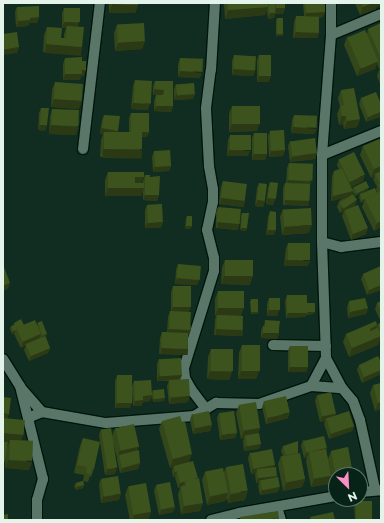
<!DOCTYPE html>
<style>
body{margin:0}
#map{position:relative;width:384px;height:523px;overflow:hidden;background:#112d21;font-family:Montserrat,sans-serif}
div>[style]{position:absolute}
.roads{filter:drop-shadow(1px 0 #00150b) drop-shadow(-1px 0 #00150b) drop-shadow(0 1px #00150b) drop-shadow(0 -1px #00150b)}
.minor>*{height:10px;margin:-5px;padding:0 5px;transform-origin:5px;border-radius:5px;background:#597668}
.wall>*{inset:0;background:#34471a}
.shaded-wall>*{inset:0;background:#2b3a15;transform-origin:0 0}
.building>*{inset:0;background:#3d531e;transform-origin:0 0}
span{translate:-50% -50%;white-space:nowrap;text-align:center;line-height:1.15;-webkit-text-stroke:4px #072318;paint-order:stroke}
.frame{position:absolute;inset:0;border:4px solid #e4f4eb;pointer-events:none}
.north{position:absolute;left:328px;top:467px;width:40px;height:40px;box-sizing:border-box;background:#072318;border:1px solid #5f776c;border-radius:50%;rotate:156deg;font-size:11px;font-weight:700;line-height:16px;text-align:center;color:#e4f4eb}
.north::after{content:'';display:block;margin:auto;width:14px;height:18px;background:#fb8fc5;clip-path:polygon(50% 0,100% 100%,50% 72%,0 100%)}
</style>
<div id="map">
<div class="roads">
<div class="minor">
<div style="left:331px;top:3px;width:32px;rotate:90deg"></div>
<div style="left:331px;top:35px;width:120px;rotate:94.3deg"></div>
<div style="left:322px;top:155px;width:87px;rotate:90deg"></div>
<div style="left:322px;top:242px;width:116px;rotate:88deg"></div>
<div style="left:326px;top:358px;width:34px;rotate:62deg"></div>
<div style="left:342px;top:388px;width:17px;rotate:50deg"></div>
<div style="left:353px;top:401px;width:20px;rotate:70deg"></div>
<div style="left:360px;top:420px;width:71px;rotate:77.7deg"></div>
<div style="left:331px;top:35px;width:54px;rotate:-22.8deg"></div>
<div style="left:83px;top:149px;width:147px;rotate:-83.4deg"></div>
<div style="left:322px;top:155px;width:64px;rotate:-22.1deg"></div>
<div style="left:322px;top:242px;width:20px;rotate:15deg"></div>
<div style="left:341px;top:247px;width:40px;rotate:-7.1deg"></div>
<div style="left:273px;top:345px;width:53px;rotate:1.1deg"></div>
<div style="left:3px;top:359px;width:32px;rotate:58deg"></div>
<div style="left:20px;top:386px;width:96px;rotate:76.1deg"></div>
<div style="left:43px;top:479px;width:22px;rotate:106deg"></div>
<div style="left:37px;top:500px;width:20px;rotate:90deg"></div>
<div style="left:311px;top:386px;width:32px;rotate:-62deg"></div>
<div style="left:21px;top:388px;width:32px;rotate:49deg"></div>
<div style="left:206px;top:409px;width:25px;rotate:-127deg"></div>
<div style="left:191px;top:389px;width:13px;rotate:-119deg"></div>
<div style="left:185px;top:378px;width:10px;rotate:-96deg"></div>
<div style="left:184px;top:368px;width:102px;rotate:-72.8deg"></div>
<div style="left:214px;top:271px;width:13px;rotate:-90deg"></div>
<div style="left:214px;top:258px;width:29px;rotate:-104deg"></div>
<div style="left:207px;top:230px;width:29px;rotate:-78deg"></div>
<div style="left:213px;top:202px;width:13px;rotate:-90deg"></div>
<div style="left:213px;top:189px;width:23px;rotate:-100deg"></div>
<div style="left:209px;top:166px;width:58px;rotate:-93deg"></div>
<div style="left:206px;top:108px;width:38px;rotate:-83deg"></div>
<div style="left:211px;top:70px;width:67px;rotate:-86.6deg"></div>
<div style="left:28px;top:418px;width:15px;rotate:-23deg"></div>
<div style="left:42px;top:412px;width:65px;rotate:9.8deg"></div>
<div style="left:106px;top:423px;width:88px;rotate:-4.5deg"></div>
<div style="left:194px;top:416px;width:26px;rotate:-31deg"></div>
<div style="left:216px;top:403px;width:43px;rotate:1.3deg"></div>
<div style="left:259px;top:404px;width:55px;rotate:-19.1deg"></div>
<div style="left:311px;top:386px;width:31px;rotate:4deg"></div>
<div style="left:360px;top:492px;width:21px;rotate:-5deg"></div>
<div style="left:277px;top:507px;width:14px;rotate:73deg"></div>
<div style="left:211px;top:520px;width:29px;rotate:-14deg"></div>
<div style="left:239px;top:513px;width:98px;rotate:-9.9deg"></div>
</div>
</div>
<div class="wall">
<div style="clip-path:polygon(109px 3px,138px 3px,138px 5px,135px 13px,109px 13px)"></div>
<div style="clip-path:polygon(224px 3px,285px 3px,285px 8px,283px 14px,275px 14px,274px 18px,268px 19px,267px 10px,265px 15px,225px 19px)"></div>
<div style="clip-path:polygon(303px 3px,325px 3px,325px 12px,323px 17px,319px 18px,319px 33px,317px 38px,293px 38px,294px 22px,296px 16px,304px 16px)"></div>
<div style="clip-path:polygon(355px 3px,381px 3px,381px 5px,376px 7px,376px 9px,360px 15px)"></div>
<div style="clip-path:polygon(17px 7px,39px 17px,37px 23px,29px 23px,28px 26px,16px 27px,15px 12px)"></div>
<div style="clip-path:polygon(64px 8px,79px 23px,78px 26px,82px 47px,79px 55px,43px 52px,44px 35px,47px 27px,61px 38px,64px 38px,64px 34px,66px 28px,62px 28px,62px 13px)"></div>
<div style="clip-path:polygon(277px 18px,283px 34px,282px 36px,276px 36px,276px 21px)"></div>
<div style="clip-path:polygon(381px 23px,381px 68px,379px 69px,377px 63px,375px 69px,357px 76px,344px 45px,347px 37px,367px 33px,368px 29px)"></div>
<div style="clip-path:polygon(117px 25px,145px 41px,142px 49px,115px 51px,114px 33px)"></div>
<div style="clip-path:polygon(234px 55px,255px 71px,253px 76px,232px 75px,232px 61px)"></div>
<div style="clip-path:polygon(259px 55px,269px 82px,257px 82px,257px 60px)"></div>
<div style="clip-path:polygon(65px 58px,82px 61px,84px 76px,81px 76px,80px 80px,63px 80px,63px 64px)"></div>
<div style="clip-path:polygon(180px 58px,200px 78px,178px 77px,178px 64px)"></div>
<div style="clip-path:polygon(379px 70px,381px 70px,381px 86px,377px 76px)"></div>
<div style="clip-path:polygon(135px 80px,148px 110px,131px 109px,133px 86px)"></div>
<div style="clip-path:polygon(155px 81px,173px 81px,173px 106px,171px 112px,154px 111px,154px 101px,156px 95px,162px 95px,153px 95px,153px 86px)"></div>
<div style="clip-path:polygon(55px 82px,79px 109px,51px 107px,52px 90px)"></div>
<div style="clip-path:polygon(176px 84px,195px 94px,193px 99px,174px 100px,174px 89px)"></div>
<div style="clip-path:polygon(341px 90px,360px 119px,357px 127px,344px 129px,343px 124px,339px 125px,337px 114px,340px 107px,338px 98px)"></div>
<div style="clip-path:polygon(361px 98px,381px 104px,366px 122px,359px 104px)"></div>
<div style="clip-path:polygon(232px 106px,257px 131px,229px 132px,229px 114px)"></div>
<div style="clip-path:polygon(41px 108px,47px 125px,45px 131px,38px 130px,39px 113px)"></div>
<div style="clip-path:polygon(52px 109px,78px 127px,76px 135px,49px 134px,50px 117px)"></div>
<div style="clip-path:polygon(131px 113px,147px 137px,142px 137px,139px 158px,100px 157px,101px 140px,103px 134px,100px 134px,102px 120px,104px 115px,118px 131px,118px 132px,129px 132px,129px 118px)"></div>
<div style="clip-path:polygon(294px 115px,314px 134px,291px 133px,292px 120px)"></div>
<div style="clip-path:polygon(270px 131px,285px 150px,283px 156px,269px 157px,268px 136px)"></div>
<div style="clip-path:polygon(254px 133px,267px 154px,265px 160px,252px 160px,252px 138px)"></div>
<div style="clip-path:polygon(230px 135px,248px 156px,227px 156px,228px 140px)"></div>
<div style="clip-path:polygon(290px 141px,317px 153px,315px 159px,290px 162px,288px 146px)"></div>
<div style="clip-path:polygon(381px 143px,381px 227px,374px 231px,362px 207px,364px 202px,361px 203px,359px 197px,360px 194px,377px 193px,376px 189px,377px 187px,373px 179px,375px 176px,371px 178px,360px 155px,363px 146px)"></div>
<div style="clip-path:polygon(154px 151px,171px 166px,169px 171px,153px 172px,152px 157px)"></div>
<div style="clip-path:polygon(339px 159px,363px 181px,351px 187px,352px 190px,353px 187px,368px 190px,355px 196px,353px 192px,352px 194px,355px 206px,346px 210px,366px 234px,351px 240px,342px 216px,344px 211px,340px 213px,337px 207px,339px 201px,344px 198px,331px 201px,332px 176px,334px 171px,339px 169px,337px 165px)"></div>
<div style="clip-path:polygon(289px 163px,311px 182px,310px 186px,309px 201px,307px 206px,283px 205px,283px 188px,285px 183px,286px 183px,287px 168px)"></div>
<div style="clip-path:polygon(108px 172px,142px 183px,143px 183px,143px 181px,145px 175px,150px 177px,159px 195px,157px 201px,143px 200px,143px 191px,141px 196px,105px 196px,105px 180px)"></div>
<div style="clip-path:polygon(223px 181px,245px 201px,243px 207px,219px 204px,221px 187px)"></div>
<div style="clip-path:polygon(270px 182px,275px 199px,273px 205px,266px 204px,268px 188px)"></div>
<div style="clip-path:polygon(259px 183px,265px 201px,263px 207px,255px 206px,257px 188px)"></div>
<div style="clip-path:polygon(147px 205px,161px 228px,145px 228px,145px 210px)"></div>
<div style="clip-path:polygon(218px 207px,239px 224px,237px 230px,216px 228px,216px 212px)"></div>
<div style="clip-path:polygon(283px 209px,309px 233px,282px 235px,280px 217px)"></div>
<div style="clip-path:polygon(270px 211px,274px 235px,266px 235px,268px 217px)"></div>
<div style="clip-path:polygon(242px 213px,246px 231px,240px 230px,241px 216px)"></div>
<div style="clip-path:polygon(187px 216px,192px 226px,190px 229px,185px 229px,186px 218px)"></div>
<div style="clip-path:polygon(288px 243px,308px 266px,284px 266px,286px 248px)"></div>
<div style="clip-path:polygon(225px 260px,250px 285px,221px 284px,222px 268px)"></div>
<div style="clip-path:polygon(178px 264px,199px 280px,197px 285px,175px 284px,176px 270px)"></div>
<div style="clip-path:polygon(381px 266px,381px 290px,367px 295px,361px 279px,363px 274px)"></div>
<div style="clip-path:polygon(173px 286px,189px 312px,191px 329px,188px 335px,188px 349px,186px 355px,159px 354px,160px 338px,162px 332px,167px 332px,168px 317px,170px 311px,171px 311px,171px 292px)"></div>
<div style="clip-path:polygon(218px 291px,241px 316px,243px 330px,241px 336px,214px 335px,215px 320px,216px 316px,215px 316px,215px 299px)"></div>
<div style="clip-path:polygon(287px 295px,314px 314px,307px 315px,307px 314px,305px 317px,286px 318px,285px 301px)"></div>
<div style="clip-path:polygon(269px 298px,279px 310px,277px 316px,267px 316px,267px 304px)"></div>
<div style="clip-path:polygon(251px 299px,258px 314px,251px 314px,250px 302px)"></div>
<div style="clip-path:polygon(349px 301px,368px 308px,366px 314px,348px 318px,347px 307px)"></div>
<div style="clip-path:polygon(381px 301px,381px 322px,375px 309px,377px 303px)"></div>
<div style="clip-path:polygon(265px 320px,279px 333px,277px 339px,261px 338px,261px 331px,263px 326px,264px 326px)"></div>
<div style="clip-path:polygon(14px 323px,24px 325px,37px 324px,46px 337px,50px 348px,48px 353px,29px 361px,24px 350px,26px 345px,21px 348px,14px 334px,15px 332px,12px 334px,10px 329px,11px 326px,13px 326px)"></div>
<div style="clip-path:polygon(381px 323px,381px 342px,380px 339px,378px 345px,349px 357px,343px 342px,346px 334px,377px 325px,376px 329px,378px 324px)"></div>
<div style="clip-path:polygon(242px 345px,259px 371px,256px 379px,238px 379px,239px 353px)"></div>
<div style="clip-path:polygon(290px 346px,308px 367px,306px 372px,288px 372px,288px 351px)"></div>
<div style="clip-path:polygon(211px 349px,232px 372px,229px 380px,207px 379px,208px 357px)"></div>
<div style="clip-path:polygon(159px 359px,182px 375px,180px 380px,188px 402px,169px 404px,167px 386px,169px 381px,172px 381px,157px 381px,157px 364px)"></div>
<div style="clip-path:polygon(381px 362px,381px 374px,362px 383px,357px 370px,359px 365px)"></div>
<div style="clip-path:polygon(117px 376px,132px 386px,134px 381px,152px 392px,153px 390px,164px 401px,153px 402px,152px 396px,150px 401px,143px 402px,141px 406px,133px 406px,132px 392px,130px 408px,115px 408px,115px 381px)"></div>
<div style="clip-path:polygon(373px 385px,381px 409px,375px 411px,370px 393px)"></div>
<div style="clip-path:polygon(317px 395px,336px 413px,335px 416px,354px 426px,352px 431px,329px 439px,324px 424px,325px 421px,320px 422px,315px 401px)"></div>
<div style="clip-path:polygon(3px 397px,9px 414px,7px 418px,23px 435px,21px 440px,29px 470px,5px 468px,6px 451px,5px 461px,3px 466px,3px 442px,7px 447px,9px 442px)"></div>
<div style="clip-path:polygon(264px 402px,288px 418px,266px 424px,262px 407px)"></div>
<div style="clip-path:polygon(239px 405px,260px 428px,258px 433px,261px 444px,259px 449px,244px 451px,243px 441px,244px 438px,241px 439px,236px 413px)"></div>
<div style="clip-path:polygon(219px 413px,237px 433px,235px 438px,220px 440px,217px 418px)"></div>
<div style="clip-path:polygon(192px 414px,212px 425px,210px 431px,193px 434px,190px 420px)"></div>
<div style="clip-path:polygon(162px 421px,189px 462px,203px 503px,200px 511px,181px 514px,178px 495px,180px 488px,178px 488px,175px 477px,173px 477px,172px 471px,173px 467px,170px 468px,159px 429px)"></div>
<div style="clip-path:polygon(115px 428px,139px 446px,137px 450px,140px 463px,138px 469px,120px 473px,117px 460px,117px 458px,112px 439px,115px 474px,105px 475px,99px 435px,101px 429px,112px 436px)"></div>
<div style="clip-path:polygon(83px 438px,94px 469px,91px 477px,90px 476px,88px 482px,83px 481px,84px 485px,83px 488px,76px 490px,74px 486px,76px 483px,83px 481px,84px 475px,74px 473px,80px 446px)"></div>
<div style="clip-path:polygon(303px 440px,327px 448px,326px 449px,328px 459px,331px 451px,348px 447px,353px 475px,336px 475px,336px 486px,333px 486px,331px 476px,328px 484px,311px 487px,306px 461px,307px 457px,304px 458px,301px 446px)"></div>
<div style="clip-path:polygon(283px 446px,298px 453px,305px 479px,302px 487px,283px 491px,278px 464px,281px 456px,283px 456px,281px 451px)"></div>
<div style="clip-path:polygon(250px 452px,275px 465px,274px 467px,277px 476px,278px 492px,260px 495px,258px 486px,259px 483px,256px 483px,255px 474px,256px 473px,251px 474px,248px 458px)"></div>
<div style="clip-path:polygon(226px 467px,245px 500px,228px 503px,227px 498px,225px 501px,207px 505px,202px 480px,205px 472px,224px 472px)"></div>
<div style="clip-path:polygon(101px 479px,119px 500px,101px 503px,99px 484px)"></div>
<div style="clip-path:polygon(156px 485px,175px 507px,173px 512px,159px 515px,154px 491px)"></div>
<div style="clip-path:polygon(128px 487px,151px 512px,148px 520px,130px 520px,125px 495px)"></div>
<div style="clip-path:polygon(356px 502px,372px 520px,355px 520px,354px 507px)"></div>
</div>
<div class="shaded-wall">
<div style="clip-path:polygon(60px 3px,87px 3px,59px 4px)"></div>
<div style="clip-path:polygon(372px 3px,378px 3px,376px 9px,360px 15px,363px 7px)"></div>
<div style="clip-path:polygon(378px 3px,381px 3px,381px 5px,376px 7px)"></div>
<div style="clip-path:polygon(112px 4px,138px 5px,135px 13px,109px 13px)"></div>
<div style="clip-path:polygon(268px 7px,265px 15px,225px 19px,228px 10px)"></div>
<div style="clip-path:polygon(276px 8px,285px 8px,283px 14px,275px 14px,274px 18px,268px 19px,270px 13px,275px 13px)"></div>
<div style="clip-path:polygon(325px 12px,323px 17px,304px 19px,306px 13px)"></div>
<div style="clip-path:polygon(39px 17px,37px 23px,29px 23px,28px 26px,16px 27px,18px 21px,30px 18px)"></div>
<div style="clip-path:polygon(64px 22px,79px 23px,77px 28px,67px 26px,66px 28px,62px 28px)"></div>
<div style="clip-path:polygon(296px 32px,319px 33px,317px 38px,293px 38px)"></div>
<div style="clip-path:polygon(277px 34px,283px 34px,282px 36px,276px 36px)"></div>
<div style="clip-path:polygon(145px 41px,142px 49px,115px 51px,118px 43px)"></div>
<div style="left:46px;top:44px;width:36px;height:9px;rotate:5deg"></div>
<div style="clip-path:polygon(19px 47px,17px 53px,3px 55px,3px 50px)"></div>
<div style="clip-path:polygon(378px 61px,375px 69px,357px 76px,360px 68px)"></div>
<div style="clip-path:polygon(234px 69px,255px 71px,253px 76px,232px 75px)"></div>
<div style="clip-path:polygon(82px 70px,86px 70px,84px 76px,81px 76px,80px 80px,63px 80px,65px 74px)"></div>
<div style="clip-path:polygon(180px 71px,202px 73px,200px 78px,178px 77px)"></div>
<div style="clip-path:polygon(259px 76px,271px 76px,269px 82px,257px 82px)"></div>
<div style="clip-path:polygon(155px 89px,164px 90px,162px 95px,153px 95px)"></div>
<div style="clip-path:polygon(176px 94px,195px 94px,193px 99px,174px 100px)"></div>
<div style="clip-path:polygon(54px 99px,82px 101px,79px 109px,51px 107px)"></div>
<div style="clip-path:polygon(133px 103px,150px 104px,148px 110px,131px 109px)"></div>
<div style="clip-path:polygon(156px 106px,173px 106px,171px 112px,154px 111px)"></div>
<div style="clip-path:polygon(381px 112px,381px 117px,366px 122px,368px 117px)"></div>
<div style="clip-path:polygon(342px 116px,346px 116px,343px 124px,339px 125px)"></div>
<div style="clip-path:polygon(360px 119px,357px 127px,344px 129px,347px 121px)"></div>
<div style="clip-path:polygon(260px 123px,257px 131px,229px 132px,232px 124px)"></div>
<div style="clip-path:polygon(40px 125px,47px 125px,45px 131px,38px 130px)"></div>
<div style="clip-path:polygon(51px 125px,78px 127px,76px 135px,49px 134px)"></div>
<div style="clip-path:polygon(293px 127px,317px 129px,314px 134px,291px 133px)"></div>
<div style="clip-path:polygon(102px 128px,118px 131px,116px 136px,104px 132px,103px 134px,100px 134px)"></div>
<div style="clip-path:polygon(150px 131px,147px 137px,129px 137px,131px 132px)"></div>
<div style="left:103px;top:149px;width:39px;height:9px;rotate:1deg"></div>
<div style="clip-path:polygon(229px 150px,250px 151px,248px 156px,227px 156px)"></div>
<div style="clip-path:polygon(285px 150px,283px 156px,269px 157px,271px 151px)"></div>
<div style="clip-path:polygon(317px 153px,315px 159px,290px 162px,292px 157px)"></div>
<div style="clip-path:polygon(254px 154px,267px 154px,265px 160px,252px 160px)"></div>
<div style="clip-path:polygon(155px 166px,171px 166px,169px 171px,153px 172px)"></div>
<div style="clip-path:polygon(381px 166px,381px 173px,375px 174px,375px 176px,371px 178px,374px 169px)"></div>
<div style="clip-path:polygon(365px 175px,363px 181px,348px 188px,350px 182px)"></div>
<div style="clip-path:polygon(135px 177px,144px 177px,141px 186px,132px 185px)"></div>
<div style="clip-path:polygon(288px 180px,311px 182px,309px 187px,286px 186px)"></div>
<div style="clip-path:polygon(369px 187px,368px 190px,355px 196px,356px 193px)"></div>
<div style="clip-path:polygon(108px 188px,144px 188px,141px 196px,105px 196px)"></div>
<div style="clip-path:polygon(353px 191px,351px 197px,331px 201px,333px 196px)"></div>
<div style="clip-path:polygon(145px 195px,159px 195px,157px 201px,143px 200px)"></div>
<div style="left:221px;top:198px;width:24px;height:6px;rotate:7deg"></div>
<div style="clip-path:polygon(268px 198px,275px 199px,273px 205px,266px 204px)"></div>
<div style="clip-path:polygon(365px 199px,364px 202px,361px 203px,362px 200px)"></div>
<div style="clip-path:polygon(258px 200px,265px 201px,263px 207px,255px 206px)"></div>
<div style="left:285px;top:200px;width:24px;height:5px;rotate:2deg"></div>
<div style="clip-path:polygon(357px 200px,355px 206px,340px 213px,342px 207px)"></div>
<div style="clip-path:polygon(381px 221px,381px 227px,374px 231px,377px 223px)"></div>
<div style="clip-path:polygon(163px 222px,161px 228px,145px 228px,147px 223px)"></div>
<div style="left:218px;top:222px;width:21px;height:6px;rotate:5deg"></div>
<div style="clip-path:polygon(312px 225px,309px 233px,282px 235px,285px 227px)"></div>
<div style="clip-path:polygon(186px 226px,192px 226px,190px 229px,185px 229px)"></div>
<div style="clip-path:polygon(241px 228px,247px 228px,246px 231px,240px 230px)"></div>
<div style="clip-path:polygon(368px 228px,366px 234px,351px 240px,353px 234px)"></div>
<div style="clip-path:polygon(268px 230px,276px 230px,274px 235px,266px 235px)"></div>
<div style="clip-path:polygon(286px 260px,310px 261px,308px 266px,284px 266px)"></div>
<div style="clip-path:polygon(224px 276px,253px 276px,250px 285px,221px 284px)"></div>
<div style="clip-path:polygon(177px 278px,199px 280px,197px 285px,175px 284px)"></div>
<div style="clip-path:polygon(10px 283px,8px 289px,3px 291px,3px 286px)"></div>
<div style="clip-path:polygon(381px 285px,381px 290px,367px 295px,369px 290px)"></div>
<div style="clip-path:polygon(191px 306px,189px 312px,171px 312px,173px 307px)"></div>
<div style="clip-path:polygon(218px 308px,244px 308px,241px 316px,217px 315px,216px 316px,215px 316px)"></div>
<div style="clip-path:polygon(368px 308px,366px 314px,348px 318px,350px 312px)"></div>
<div style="clip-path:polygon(269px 310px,279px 310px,277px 316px,267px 316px)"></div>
<div style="clip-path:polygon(259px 311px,258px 314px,251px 314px,252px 312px)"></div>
<div style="clip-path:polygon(307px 312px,305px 317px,286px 318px,288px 313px)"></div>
<div style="clip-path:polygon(308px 312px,315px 312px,314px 314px,307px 315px)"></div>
<div style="clip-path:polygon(377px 325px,374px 334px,367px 337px,370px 329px)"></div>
<div style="clip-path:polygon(169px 329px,191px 329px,189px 335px,167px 334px)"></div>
<div style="left:216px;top:329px;width:27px;height:6px;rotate:2deg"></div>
<div style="clip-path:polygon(16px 330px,15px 332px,12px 334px,13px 331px)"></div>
<div style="clip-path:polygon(263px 333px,279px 333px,277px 339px,261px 338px)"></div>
<div style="clip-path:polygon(41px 334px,39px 339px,26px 344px,26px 345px,21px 348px,23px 342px)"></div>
<div style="clip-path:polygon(47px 334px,46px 337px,41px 339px,42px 336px)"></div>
<div style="clip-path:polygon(381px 336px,378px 345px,349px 357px,352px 348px)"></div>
<div style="clip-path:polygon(50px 348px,48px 353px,29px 361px,31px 356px)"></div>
<div style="left:161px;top:348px;width:27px;height:6px;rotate:2deg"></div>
<div style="clip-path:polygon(290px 367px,308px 367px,306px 372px,288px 372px)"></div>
<div style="clip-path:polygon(381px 370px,381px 374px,362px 383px,364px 377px)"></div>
<div style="clip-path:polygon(210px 371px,232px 372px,229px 380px,207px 379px)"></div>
<div style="clip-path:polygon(241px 371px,259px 371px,256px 379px,238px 379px)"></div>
<div style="clip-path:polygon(159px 375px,182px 375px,179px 380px,157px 381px)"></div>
<div style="clip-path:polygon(152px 395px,150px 401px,143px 402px,141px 406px,133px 406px,135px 401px,143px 396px)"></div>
<div style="clip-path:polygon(190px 396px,188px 402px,169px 404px,171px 398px)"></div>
<div style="clip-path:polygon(165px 398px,164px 401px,153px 402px,154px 399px)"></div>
<div style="clip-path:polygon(381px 402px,381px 409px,375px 411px,378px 403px)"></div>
<div style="clip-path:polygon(117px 403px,132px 403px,130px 408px,115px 408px)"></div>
<div style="clip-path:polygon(3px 413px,9px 414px,7px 419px,3px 419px)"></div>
<div style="clip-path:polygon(290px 413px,288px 418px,266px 424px,268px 418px)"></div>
<div style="clip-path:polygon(336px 413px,334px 419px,326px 418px,325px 421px,320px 422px,322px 416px)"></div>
<div style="clip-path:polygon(212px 425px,210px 431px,193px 434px,195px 428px)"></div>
<div style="clip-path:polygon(354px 426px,352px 431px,329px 439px,331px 433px)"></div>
<div style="clip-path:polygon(260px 428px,257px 436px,245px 435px,244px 438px,241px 439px,244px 431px)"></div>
<div style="clip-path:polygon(3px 433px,23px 435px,20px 444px,10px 440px,9px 442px,3px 442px)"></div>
<div style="clip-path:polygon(237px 433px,235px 438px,220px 440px,222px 435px)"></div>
<div style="clip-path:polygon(261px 444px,259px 449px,244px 451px,246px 446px)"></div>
<div style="clip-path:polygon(139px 446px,136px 454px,119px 455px,117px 458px,120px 450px)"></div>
<div style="clip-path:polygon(327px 448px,325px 453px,309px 453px,307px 457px,304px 458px,306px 452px)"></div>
<div style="clip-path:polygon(192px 454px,189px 462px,170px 468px,173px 459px)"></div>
<div style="clip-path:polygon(3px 460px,5px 461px,3px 466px)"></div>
<div style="clip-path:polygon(8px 460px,32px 462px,29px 470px,5px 468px)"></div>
<div style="clip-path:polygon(140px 463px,138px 469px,120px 473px,122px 468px)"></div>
<div style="clip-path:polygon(275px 465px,273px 470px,257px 469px,256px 473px,251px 474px,253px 468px)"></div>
<div style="clip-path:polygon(117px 468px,115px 474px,105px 475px,107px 469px)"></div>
<div style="clip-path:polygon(177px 471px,175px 477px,173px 477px,175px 472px)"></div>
<div style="clip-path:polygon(277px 476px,275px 481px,260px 480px,259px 483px,256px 483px,258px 478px)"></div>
<div style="clip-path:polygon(331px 476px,328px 484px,311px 487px,314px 479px)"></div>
<div style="clip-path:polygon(305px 479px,302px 487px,283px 491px,286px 483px)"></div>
<div style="clip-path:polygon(336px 479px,336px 486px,333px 486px)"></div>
<div style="clip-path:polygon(185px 482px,182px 487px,178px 488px,180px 483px)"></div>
<div style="clip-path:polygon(84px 485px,83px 488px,76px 490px,77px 487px)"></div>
<div style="clip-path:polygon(280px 487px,278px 492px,260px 495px,262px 490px)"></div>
<div style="clip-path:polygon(248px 491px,245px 500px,228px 503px,230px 495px)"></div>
<div style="clip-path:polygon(228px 493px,225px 501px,207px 505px,210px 497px)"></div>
<div style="clip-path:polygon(121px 494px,119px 500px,101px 503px,103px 497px)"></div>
<div style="clip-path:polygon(203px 503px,200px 511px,181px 514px,184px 506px)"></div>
<div style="clip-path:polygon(175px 507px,173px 512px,159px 515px,161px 510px)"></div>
<div style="clip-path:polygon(151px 512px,148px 520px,132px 520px,134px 515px)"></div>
<div style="clip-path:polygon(279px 518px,278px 520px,264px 520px)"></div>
</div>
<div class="building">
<div style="clip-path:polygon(112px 3px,138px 3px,138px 5px,112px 4px)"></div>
<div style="clip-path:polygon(228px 3px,268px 3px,268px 7px,228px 10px)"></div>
<div style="left:269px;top:3px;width:6px;height:10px"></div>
<div style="left:276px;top:3px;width:9px;height:5px"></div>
<div style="clip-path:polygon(305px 3px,325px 3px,325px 12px,306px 13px)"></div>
<div style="clip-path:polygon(361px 3px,372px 3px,363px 7px)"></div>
<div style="clip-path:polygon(39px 6px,39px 17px,30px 18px,30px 20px,18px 21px,17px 7px)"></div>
<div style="left:64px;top:8px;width:16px;height:14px"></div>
<div style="left:296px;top:16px;width:23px;height:16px;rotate:2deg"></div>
<div style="left:277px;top:18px;width:6px;height:16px"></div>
<div style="left:144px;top:23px;width:18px;height:27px;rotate:87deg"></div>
<div style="clip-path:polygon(381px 23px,381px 58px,368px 29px)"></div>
<div style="clip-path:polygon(67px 26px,84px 27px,82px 47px,46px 44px,47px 27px,62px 28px,61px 38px,66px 38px)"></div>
<div style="left:365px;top:30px;width:34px;height:19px;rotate:67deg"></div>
<div style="clip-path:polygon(17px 32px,19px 47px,3px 50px,3px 34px)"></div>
<div style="left:234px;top:55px;width:22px;height:14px;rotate:3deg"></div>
<div style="left:259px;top:55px;width:12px;height:21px"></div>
<div style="clip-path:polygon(82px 57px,82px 61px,86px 61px,86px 70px,82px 70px,82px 74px,65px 74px,65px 58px)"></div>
<div style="left:180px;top:58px;width:23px;height:13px;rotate:2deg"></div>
<div style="left:135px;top:80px;width:17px;height:23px;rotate:3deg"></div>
<div style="clip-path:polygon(155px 81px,173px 81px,173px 106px,156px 106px,156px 95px,164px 95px,164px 90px,155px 89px)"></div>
<div style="left:55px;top:82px;width:28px;height:17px;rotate:4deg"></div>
<div style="left:194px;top:83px;width:11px;height:18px;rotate:85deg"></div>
<div style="clip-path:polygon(354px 88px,360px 119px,347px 121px,346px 116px,342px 116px,340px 106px,344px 105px,341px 90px)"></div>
<div style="clip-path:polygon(376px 92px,381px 104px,381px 112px,368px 117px,361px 98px)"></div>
<div style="left:232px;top:106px;width:28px;height:18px"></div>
<div style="clip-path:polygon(41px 108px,49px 108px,47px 125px,40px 125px)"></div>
<div style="left:52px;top:109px;width:27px;height:16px;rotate:2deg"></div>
<div style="left:131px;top:113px;width:18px;height:19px"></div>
<div style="clip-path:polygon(104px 115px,120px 116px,118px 131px,102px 128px)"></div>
<div style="left:294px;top:115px;width:23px;height:12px;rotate:2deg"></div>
<div style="left:284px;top:130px;width:20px;height:14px;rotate:87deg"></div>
<div style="left:104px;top:132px;width:38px;height:17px"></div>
<div style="left:254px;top:133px;width:13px;height:21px"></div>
<div style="left:230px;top:135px;width:21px;height:15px"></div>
<div style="left:315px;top:138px;width:15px;height:25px;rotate:82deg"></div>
<div style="clip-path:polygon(379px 139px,381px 143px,381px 166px,374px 169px,363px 146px)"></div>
<div style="left:170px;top:150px;width:16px;height:16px;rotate:86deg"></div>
<div style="left:354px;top:152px;width:25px;height:17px;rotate:64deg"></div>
<div style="left:289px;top:163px;width:24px;height:17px;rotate:2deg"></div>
<div style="clip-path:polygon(342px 169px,353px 191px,333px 196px,334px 171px)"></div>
<div style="clip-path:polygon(381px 171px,381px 181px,379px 182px,375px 174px)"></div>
<div style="clip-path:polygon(108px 172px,144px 172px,144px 177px,135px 177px,135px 183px,144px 183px,144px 188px,108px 188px)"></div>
<div style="clip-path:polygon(145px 175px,150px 175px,150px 177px,160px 176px,159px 195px,145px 195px)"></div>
<div style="left:223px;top:181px;width:24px;height:17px;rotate:7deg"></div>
<div style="left:366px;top:181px;width:7px;height:14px;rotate:63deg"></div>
<div style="left:270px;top:182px;width:8px;height:16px;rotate:7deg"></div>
<div style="left:259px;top:183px;width:8px;height:17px;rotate:7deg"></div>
<div style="left:285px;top:183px;width:25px;height:17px;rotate:2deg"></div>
<div style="clip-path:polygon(381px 183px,381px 191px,378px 184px)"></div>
<div style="clip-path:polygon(375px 188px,377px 193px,362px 200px,360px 194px)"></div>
<div style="clip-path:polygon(381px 191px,381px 221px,377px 223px,365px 199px)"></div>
<div style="left:353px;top:194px;width:7px;height:16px;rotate:56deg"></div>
<div style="left:162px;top:204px;width:18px;height:15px;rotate:87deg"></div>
<div style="clip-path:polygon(358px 205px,368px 228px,353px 234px,345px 210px)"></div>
<div style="left:218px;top:207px;width:23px;height:15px;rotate:5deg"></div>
<div style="left:311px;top:208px;width:17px;height:28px;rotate:87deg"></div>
<div style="clip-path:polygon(270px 211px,276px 212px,276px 230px,268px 230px)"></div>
<div style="clip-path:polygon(242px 213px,249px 213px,247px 228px,241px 228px)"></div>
<div style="clip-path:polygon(187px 216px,192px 216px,192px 226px,186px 226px)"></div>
<div style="left:288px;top:243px;width:22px;height:17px"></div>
<div style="left:225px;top:260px;width:28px;height:16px"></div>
<div style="clip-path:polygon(3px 264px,10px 283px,3px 286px)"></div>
<div style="left:178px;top:264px;width:23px;height:14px;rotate:5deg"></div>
<div style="clip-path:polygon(381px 266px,381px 285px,369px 290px,363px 274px)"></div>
<div style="left:173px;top:286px;width:18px;height:21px"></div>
<div style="left:218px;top:291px;width:26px;height:17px"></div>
<div style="left:287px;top:295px;width:20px;height:18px"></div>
<div style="left:269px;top:298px;width:11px;height:12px"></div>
<div style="clip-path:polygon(365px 298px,368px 308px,350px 312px,349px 301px)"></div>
<div style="left:251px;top:299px;width:7px;height:13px"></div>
<div style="clip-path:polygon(381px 301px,381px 313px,377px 303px)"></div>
<div style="left:307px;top:303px;width:8px;height:9px"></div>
<div style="left:170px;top:311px;width:21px;height:18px;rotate:3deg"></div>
<div style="left:217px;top:315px;width:26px;height:14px;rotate:2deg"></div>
<div style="clip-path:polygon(21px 319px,24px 325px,17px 328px,16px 330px,13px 331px,11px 326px,15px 325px,14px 323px)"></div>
<div style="left:35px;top:320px;width:15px;height:20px;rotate:67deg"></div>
<div style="clip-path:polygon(265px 320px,280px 321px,279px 328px,279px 326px,265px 326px)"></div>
<div style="left:42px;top:321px;width:14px;height:5px;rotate:69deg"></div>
<div style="clip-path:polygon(376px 321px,377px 325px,370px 329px,370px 331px,378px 328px,381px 336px,352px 348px,346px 334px)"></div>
<div style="clip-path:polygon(381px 323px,381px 331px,378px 324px)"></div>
<div style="left:263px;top:326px;width:16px;height:7px"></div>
<div style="left:162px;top:332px;width:26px;height:16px;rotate:2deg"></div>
<div style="left:45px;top:336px;width:13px;height:21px;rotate:67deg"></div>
<div style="left:242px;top:345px;width:18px;height:26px"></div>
<div style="left:290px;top:346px;width:18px;height:21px"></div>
<div style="left:211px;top:349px;width:22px;height:22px"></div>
<div style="clip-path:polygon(378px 356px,381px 362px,381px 370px,364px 377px,359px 365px)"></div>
<div style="left:181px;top:358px;width:17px;height:22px;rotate:87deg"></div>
<div style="left:132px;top:375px;width:28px;height:15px;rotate:90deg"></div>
<div style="left:189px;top:379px;width:17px;height:20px;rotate:87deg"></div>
<div style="clip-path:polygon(151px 380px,152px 395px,143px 396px,143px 400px,135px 401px,134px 381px)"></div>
<div style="clip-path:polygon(381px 383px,381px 402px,378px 403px,373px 385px)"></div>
<div style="left:164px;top:389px;width:9px;height:11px;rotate:84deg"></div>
<div style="left:331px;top:392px;width:22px;height:14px;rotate:77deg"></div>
<div style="left:286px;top:396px;width:17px;height:23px;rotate:77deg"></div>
<div style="clip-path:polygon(3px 397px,11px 398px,9px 414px,3px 413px)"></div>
<div style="left:256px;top:402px;width:26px;height:17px;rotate:81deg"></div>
<div style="left:209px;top:411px;width:14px;height:17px;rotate:78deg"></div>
<div style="left:234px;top:411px;width:22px;height:15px;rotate:82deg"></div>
<div style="left:349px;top:411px;width:16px;height:24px;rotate:72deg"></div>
<div style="clip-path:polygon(180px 416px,182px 422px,185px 421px,192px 454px,173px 459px,162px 421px)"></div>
<div style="left:3px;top:418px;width:22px;height:15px;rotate:5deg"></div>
<div style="left:134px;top:424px;width:23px;height:19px;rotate:77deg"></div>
<div style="left:111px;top:428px;width:40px;height:10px;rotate:81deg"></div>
<div style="left:259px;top:433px;width:11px;height:14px;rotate:80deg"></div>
<div style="left:324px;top:436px;width:12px;height:21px;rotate:76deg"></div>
<div style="clip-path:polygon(83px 438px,100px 442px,94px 469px,92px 468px,91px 474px,86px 473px,87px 467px,77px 465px)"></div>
<div style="left:10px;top:440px;width:23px;height:20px;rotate:2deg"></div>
<div style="clip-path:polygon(298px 441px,298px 453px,286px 455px,283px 446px)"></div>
<div style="clip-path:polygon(3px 442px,8px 442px,5px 461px,3px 460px)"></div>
<div style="clip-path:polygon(348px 447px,353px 475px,336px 475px,336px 477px,331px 451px)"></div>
<div style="left:272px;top:449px;width:16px;height:22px;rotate:79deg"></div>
<div style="left:326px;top:449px;width:27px;height:17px;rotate:80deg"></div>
<div style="clip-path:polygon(139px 450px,140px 463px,122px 468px,119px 455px)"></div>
<div style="left:300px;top:453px;width:26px;height:19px;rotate:79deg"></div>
<div style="clip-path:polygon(193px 461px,198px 478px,185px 481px,180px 483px,177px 471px,175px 472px,174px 466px)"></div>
<div style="left:243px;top:464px;width:27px;height:17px;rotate:80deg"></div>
<div style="left:276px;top:467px;width:9px;height:19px;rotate:84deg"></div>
<div style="left:223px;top:468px;width:25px;height:18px;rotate:79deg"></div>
<div style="left:118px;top:476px;width:18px;height:17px;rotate:81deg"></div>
<div style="left:278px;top:477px;width:10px;height:18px;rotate:79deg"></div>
<div style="clip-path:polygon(199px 478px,203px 503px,184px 506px,181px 486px,186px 486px,185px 481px)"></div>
<div style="left:83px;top:481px;width:4px;height:7px;rotate:76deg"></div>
<div style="left:170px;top:482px;width:25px;height:14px;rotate:79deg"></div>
<div style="left:146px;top:483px;width:29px;height:18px;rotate:80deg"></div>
<div style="left:372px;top:501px;width:19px;height:16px;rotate:90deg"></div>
<div style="clip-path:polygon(278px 511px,279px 518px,264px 520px,240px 520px,240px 517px)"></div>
<div style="clip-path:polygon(333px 512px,335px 520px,311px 520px,310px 517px)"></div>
<div style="clip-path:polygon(8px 514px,8px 520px,3px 520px,3px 515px)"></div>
</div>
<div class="frame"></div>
<div class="north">N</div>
</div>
